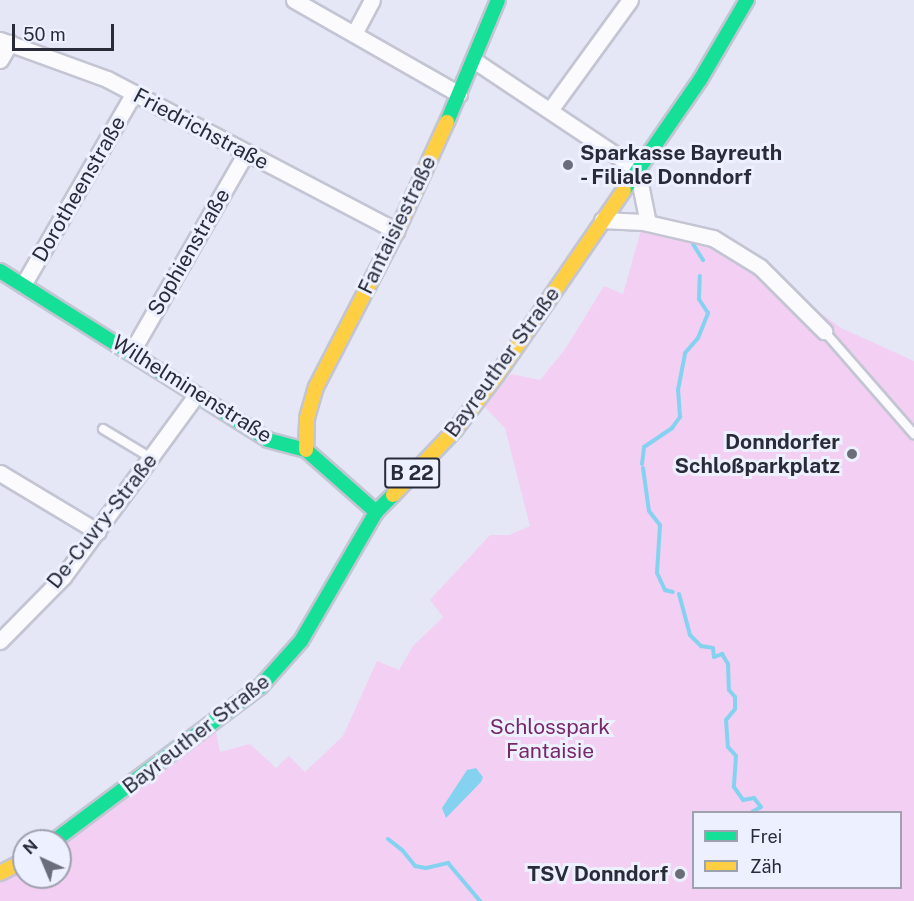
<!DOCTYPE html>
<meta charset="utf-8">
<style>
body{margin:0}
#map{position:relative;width:914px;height:901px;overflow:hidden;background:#e5e7f6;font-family:"Public Sans",sans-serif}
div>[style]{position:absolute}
.green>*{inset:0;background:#f3cff3}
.water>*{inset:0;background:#85d2f0}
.stream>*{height:4px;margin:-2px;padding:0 2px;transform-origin:2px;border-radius:2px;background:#85d2f0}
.roads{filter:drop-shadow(2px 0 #c3c5d3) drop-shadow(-2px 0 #c3c5d3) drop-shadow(0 2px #c3c5d3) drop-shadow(0 -2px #c3c5d3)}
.lane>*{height:8px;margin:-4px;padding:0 4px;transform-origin:4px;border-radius:4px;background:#fbfbfe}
.street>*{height:15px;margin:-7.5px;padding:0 7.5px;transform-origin:7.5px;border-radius:7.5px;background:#fbfbfe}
.fast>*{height:14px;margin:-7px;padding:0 7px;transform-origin:7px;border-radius:7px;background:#16e098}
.slow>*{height:14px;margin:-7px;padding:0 7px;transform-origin:7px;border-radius:7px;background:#ffcf43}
.dots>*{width:16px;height:16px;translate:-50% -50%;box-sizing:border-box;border:3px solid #edf0fe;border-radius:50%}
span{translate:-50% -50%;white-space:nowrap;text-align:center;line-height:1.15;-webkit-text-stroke:6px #edf0fe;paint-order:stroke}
.shield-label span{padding:2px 4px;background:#edf0fe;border:2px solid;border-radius:4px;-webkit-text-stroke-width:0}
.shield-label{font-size:20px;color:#292b38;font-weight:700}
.street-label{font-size:21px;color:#292b38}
.poi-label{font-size:21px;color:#292b38;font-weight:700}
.left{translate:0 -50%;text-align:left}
.right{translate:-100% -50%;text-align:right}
.park-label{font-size:21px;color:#78276d}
.legend{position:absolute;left:692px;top:811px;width:210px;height:78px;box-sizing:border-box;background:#edf0fe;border:2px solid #9fa1af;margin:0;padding:8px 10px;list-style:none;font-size:18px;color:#292b38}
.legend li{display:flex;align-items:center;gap:12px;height:30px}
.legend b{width:30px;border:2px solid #9fa1af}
.north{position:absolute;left:12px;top:829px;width:60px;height:60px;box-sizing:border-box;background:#edf0fe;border:2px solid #9fa1af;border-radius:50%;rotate:316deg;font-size:16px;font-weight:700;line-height:24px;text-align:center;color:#292b38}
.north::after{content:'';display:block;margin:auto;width:21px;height:27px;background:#6b6d7a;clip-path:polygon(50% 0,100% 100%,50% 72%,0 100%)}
.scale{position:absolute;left:12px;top:24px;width:102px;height:27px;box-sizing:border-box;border:3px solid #292b38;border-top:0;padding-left:8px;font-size:18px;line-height:21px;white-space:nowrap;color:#292b38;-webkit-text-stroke:4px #edf0fe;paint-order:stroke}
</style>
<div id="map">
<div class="green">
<div style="clip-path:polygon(evenodd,643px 223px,729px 246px,841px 328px,914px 361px,914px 901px,0 901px,0 881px,24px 869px,24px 877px,60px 877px,60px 848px,216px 732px,220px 752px,250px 744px,276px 768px,289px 756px,305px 772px,343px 736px,377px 661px,399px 670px,413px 646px,443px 617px,430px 600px,490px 535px,509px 535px,530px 526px,505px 428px,485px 407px,511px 374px,540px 380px,566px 348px,604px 286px,623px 294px,643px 223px,694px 812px,900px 812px,900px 888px,694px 888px,694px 812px)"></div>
</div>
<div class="water">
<div style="clip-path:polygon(476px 768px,483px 777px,481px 782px,446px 818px,442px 808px,467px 770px)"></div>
</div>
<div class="stream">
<div style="left:693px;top:244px;width:19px;rotate:58deg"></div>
<div style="left:642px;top:464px;width:17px;rotate:-83deg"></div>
<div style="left:644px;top:447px;width:34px;rotate:-34deg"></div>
<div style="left:672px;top:428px;width:14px;rotate:-54deg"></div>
<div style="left:680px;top:417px;width:27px;rotate:-94deg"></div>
<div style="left:678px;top:390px;width:38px;rotate:-79deg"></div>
<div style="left:685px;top:353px;width:20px;rotate:-49deg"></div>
<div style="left:698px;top:338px;width:27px;rotate:-68deg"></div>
<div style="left:708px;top:313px;width:17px;rotate:-123deg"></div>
<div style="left:699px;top:299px;width:23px;rotate:-88deg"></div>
<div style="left:643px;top:468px;width:43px;rotate:82.1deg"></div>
<div style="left:649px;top:511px;width:18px;rotate:52deg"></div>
<div style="left:660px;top:525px;width:48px;rotate:93.6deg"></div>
<div style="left:657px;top:573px;width:19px;rotate:65deg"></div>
<div style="left:665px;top:590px;width:8px;rotate:14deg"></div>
<div style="left:679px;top:594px;width:42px;rotate:75deg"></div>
<div style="left:690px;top:635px;width:16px;rotate:45deg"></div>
<div style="left:701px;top:646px;width:12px;rotate:9deg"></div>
<div style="left:713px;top:648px;width:9px;rotate:84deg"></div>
<div style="left:714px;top:657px;width:9px;rotate:-21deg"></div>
<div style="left:722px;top:654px;width:12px;rotate:59deg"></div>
<div style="left:728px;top:664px;width:26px;rotate:88deg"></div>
<div style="left:729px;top:690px;width:9px;rotate:49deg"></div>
<div style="left:735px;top:697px;width:12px;rotate:90deg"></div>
<div style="left:735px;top:709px;width:14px;rotate:129deg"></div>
<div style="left:726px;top:720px;width:27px;rotate:86deg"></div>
<div style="left:728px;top:747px;width:12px;rotate:48deg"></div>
<div style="left:736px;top:756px;width:31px;rotate:94deg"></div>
<div style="left:734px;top:787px;width:16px;rotate:55deg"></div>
<div style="left:743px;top:800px;width:11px;rotate:-10deg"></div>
<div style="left:754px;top:798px;width:11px;rotate:52deg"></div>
<div style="left:761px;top:807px;width:10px;rotate:151deg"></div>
<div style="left:388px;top:839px;width:18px;rotate:38deg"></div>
<div style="left:403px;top:851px;width:19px;rotate:51deg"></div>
<div style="left:415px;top:866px;width:11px;rotate:10deg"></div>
<div style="left:426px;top:868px;width:23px;rotate:-13deg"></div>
<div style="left:448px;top:863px;width:50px;rotate:49.9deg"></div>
</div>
<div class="roads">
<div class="lane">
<div style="left:824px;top:331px;width:137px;rotate:48.9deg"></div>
<div style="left:103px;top:429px;width:56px;rotate:31.1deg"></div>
</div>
<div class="street">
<div style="left:294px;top:0;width:190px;rotate:29.7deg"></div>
<div style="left:355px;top:32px;width:36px;rotate:-62deg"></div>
<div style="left:0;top:40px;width:114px;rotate:20deg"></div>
<div style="left:107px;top:79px;width:327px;rotate:27.7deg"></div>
<div style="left:0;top:60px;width:20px;rotate:-60deg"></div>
<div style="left:475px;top:61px;width:195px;rotate:33.7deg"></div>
<div style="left:637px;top:169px;width:55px;rotate:78.5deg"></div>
<div style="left:550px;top:110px;width:136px;rotate:-54deg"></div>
<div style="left:602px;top:220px;width:41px;rotate:2.8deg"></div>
<div style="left:643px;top:222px;width:72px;rotate:12.9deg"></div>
<div style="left:713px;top:238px;width:55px;rotate:31.7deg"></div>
<div style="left:760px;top:267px;width:91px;rotate:45deg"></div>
<div style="left:23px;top:285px;width:222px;rotate:-60deg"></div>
<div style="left:132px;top:351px;width:228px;rotate:-60.1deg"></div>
<div style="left:0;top:473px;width:114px;rotate:31deg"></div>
<div style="left:0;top:641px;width:90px;rotate:-45.5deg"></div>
<div style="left:63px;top:577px;width:225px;rotate:-53.8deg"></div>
</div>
<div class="fast">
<div style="left:447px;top:122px;width:132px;rotate:-67.3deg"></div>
<div style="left:624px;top:190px;width:134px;rotate:-55.4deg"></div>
<div style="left:700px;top:80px;width:93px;rotate:-59.6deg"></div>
<div style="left:0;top:271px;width:317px;rotate:32.2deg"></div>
<div style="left:268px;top:440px;width:39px;rotate:15deg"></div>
<div style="left:306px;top:450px;width:94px;rotate:41.5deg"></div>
<div style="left:54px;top:841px;width:257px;rotate:-36.8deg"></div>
<div style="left:260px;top:687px;width:62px;rotate:-48.3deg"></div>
<div style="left:301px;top:641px;width:149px;rotate:-59.8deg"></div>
<div style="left:376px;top:512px;width:24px;rotate:-45deg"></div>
</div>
<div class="slow">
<div style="left:306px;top:450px;width:32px;rotate:-88deg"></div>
<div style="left:307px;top:418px;width:32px;rotate:-74deg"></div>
<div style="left:316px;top:387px;width:176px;rotate:-62.6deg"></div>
<div style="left:397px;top:231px;width:120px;rotate:-65.4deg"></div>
<div style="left:393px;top:495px;width:90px;rotate:-46.4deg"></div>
<div style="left:455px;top:430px;width:69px;rotate:-52.6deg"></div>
<div style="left:497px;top:375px;width:224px;rotate:-55.5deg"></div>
<div style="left:0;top:873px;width:27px;rotate:-27deg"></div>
</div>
</div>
<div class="dots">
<div style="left:568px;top:165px;background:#6b6d7a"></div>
<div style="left:852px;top:454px;background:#6b6d7a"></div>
<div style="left:680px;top:874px;background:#6b6d7a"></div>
</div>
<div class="shield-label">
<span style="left:412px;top:473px">B 22</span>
</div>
<div class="street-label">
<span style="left:201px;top:129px;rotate:28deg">Friedrichstraße</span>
<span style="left:79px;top:189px;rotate:-60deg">Dorotheenstraße</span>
<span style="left:397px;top:225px;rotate:-64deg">Fantaisiestraße</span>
<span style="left:189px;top:252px;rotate:-60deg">Sophienstraße</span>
<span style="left:502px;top:362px;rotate:-54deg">Bayreuther Straße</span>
<span style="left:192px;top:389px;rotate:32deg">Wilhelminenstraße</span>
<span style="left:102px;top:521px;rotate:-52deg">De-Cuvry-Straße</span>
<span style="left:196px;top:734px;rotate:-38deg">Bayreuther Straße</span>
</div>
<div class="poi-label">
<span class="left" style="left:580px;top:165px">Sparkasse Bayreuth<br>- Filiale Donndorf</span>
<span class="right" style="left:840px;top:454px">Donndorfer<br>Schloßparkplatz</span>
<span class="right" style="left:668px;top:874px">TSV Donndorf</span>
</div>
<div class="park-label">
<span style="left:550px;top:739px">Schlosspark<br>Fantaisie</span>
</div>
<ul class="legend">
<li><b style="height:8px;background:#16e098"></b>Frei</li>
<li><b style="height:8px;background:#ffcf43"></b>Zäh</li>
</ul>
<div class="north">N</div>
<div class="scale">50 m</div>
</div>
